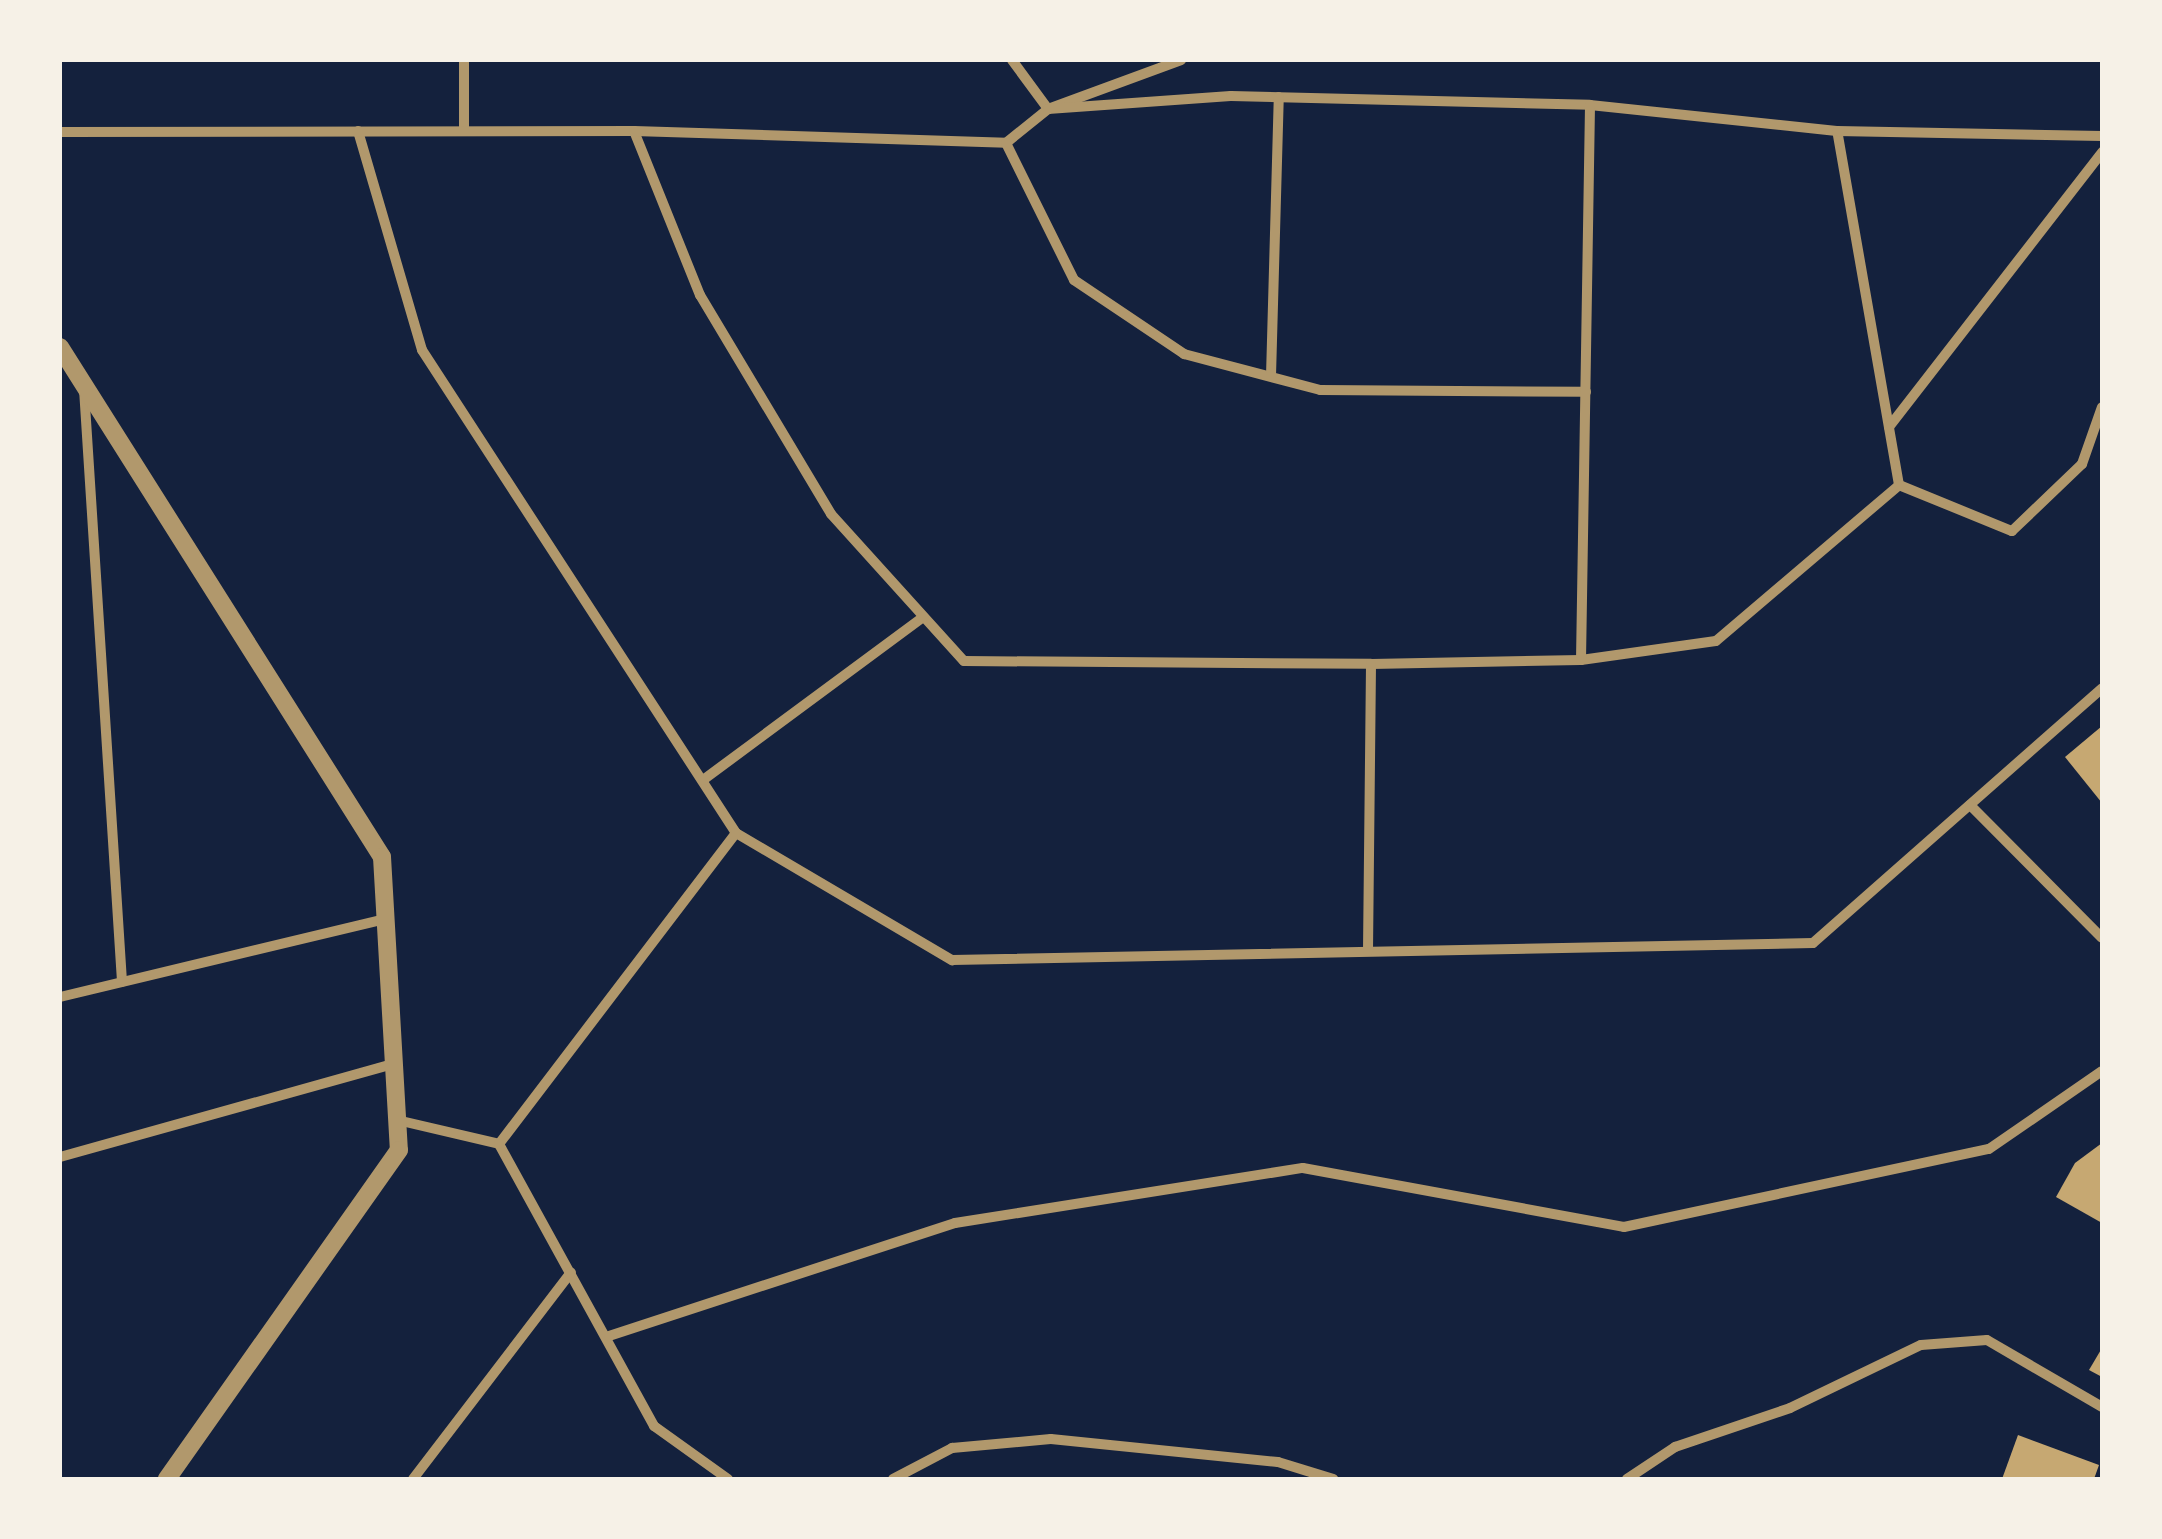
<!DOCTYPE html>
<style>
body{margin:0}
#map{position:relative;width:2162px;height:1539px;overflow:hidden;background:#14213d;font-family:"Roboto Condensed",sans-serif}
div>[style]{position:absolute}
.building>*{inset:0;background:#c6a872}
.minor>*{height:10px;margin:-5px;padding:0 5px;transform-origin:5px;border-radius:5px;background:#b1986c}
.tertiary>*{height:18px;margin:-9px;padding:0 9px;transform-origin:9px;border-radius:9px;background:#b1986c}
span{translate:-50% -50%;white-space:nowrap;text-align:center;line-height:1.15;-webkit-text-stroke:8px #f6f1e7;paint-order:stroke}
.frame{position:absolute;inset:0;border:62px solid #f6f1e7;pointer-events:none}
</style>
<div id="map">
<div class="building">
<div style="clip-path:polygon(2102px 726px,2102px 803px,2065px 757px)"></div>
<div style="clip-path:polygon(2102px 1143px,2102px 1223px,2056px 1197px,2075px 1163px)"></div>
<div style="clip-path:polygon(2102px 1348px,2102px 1377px,2089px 1370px)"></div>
<div style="clip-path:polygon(2018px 1435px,2099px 1465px,2094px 1479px,2002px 1479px)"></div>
</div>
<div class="minor">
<div style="left:1012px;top:60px;width:61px;rotate:53.7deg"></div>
<div style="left:1048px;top:109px;width:142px;rotate:-20.2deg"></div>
<div style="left:358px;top:131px;width:228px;rotate:73.7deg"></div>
<div style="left:422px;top:350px;width:576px;rotate:56.97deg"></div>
<div style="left:736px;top:833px;width:251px;rotate:30.5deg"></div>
<div style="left:952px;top:960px;width:861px;rotate:-1.13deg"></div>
<div style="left:1813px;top:943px;width:385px;rotate:-41.4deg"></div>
<div style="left:464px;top:131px;width:71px;rotate:-90deg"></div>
<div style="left:634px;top:131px;width:177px;rotate:68.1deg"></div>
<div style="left:700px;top:295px;width:255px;rotate:59.1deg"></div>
<div style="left:831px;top:514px;width:198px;rotate:47.9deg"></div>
<div style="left:964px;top:661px;width:407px;rotate:0.4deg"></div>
<div style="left:1371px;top:664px;width:210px;rotate:-1.1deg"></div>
<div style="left:1581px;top:660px;width:136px;rotate:-8deg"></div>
<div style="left:1716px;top:641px;width:240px;rotate:-40.4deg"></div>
<div style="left:1899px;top:485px;width:359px;rotate:-99.9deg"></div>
<div style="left:60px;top:132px;width:574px;rotate:-0.1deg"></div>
<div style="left:634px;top:131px;width:372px;rotate:1.8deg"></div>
<div style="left:1006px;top:143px;width:54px;rotate:-39deg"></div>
<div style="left:1048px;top:109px;width:183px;rotate:-4.1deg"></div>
<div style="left:1231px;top:96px;width:359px;rotate:1.4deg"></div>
<div style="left:1590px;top:105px;width:248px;rotate:6deg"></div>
<div style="left:1837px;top:131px;width:265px;rotate:1.1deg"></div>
<div style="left:1006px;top:143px;width:153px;rotate:63.6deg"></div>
<div style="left:1074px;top:280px;width:133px;rotate:33.9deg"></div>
<div style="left:1184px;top:354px;width:141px;rotate:14.8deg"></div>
<div style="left:1320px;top:390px;width:266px;rotate:0.4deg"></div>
<div style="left:1271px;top:376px;width:279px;rotate:-88.4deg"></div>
<div style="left:84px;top:389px;width:594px;rotate:86.33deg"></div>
<div style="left:1889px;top:427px;width:348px;rotate:-52.2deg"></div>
<div style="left:1899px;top:485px;width:122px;rotate:22.2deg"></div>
<div style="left:2012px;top:531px;width:97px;rotate:-43.7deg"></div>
<div style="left:2082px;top:464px;width:60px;rotate:-70.7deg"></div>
<div style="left:1581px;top:660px;width:555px;rotate:-89.07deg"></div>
<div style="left:703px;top:780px;width:274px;rotate:-36.5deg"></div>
<div style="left:1970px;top:805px;width:187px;rotate:45.2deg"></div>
<div style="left:1368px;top:951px;width:287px;rotate:-89.4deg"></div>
<div style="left:60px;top:997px;width:334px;rotate:-13.5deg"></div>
<div style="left:397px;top:1120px;width:105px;rotate:13.2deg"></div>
<div style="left:499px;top:1144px;width:322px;rotate:61.2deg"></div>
<div style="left:654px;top:1426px;width:91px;rotate:35.6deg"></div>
<div style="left:499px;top:1144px;width:391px;rotate:-52.7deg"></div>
<div style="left:60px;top:1157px;width:347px;rotate:-15.6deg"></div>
<div style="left:609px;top:1336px;width:364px;rotate:-18.1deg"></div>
<div style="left:955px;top:1223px;width:352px;rotate:-9deg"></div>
<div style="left:1303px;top:1168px;width:326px;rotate:10.4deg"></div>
<div style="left:1624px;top:1227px;width:373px;rotate:-12.1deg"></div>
<div style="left:1989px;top:1149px;width:137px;rotate:-34.6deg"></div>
<div style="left:413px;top:1479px;width:260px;rotate:-52.6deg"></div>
<div style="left:893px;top:1479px;width:67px;rotate:-27.7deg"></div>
<div style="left:952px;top:1448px;width:99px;rotate:-5.2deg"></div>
<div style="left:1051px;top:1439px;width:228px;rotate:5.8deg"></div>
<div style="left:1278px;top:1462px;width:58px;rotate:17.2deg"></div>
<div style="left:1627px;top:1479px;width:58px;rotate:-33.7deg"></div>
<div style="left:1675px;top:1447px;width:121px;rotate:-18.7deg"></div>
<div style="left:1790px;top:1408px;width:145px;rotate:-25.7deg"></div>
<div style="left:1921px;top:1345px;width:66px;rotate:-4.3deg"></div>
<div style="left:1987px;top:1340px;width:133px;rotate:30.2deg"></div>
</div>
<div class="tertiary">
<div style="left:60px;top:347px;width:603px;rotate:57.73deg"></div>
<div style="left:382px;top:857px;width:293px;rotate:86.7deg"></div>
<div style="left:399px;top:1150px;width:403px;rotate:125.2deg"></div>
</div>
<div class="frame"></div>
</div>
